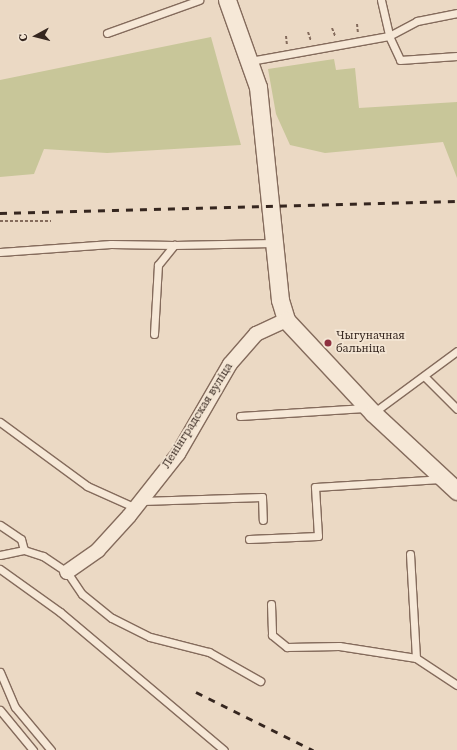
<!DOCTYPE html>
<meta charset="utf-8">
<style>
body{margin:0}
#map{position:relative;width:457px;height:750px;overflow:hidden;background:#ebd9c4;font-family:"Roboto Serif",serif}
div>[style]{position:absolute}
.green>*{inset:0;background:#c8c699}
.path>*{height:2px;margin-top:-1px;transform-origin:0;background:repeating-linear-gradient(90deg,#846b5c 0 3px,transparent 0 5px)}
.roads{filter:drop-shadow(1px 0 #846b5c) drop-shadow(-1px 0 #846b5c) drop-shadow(0 1px #846b5c) drop-shadow(0 -1px #846b5c)}
.service>*{height:7px;margin:-3.5px;padding:0 3.5px;transform-origin:3.5px;border-radius:3.5px;background:#f6e8d7}
.minor>*{height:14px;margin:-7px;padding:0 7px;transform-origin:7px;border-radius:7px;background:#f6e8d7}
.tertiary>*{height:17px;margin:-8.5px;padding:0 8.5px;transform-origin:8.5px;border-radius:8.5px;background:#f6e8d7}
.rail>*{height:3px;margin-top:-1.5px;transform-origin:0;background:repeating-linear-gradient(90deg,#35261f 0 7px,transparent 0 14px)}
.dots>*{width:11px;height:11px;translate:-50% -50%;box-sizing:border-box;border:2px solid #f3e5d3;border-radius:50%}
span{translate:-50% -50%;white-space:nowrap;text-align:center;line-height:1.15;-webkit-text-stroke:3.5px #f3e5d3;paint-order:stroke}
.poi-label{font-size:11px;color:#35261f}
.left{translate:0 -50%;text-align:left}
.street-label{font-size:11px;color:#35261f}
.north{position:absolute;left:16px;top:16px;width:40px;height:40px;-webkit-text-stroke:3px #f3e5d3;paint-order:stroke;rotate:263deg;font-size:11px;font-weight:700;line-height:16px;text-align:center;color:#35261f}
.north::after{content:'';display:block;margin:auto;width:14px;height:18px;background:#35261f;clip-path:polygon(50% 0,100% 100%,50% 72%,0 100%)}
</style>
<div id="map">
<div class="green">
<div style="clip-path:polygon(211px 37px,241px 145px,107px 153px,44px 149px,34px 174px,0 177px,0 80px)"></div>
<div style="clip-path:polygon(334px 59px,336px 70px,355px 68px,359px 108px,457px 102px,457px 178px,443px 142px,325px 153px,290px 145px,276px 114px,268px 69px)"></div>
</div>
<div class="path">
<div style="left:357px;top:24px;width:9px;rotate:84deg"></div>
<div style="left:332px;top:28px;width:9px;rotate:69deg"></div>
<div style="left:308px;top:32px;width:9px;rotate:72deg"></div>
<div style="left:286px;top:36px;width:9px;rotate:84deg"></div>
<div style="left:0;top:221px;width:51px"></div>
</div>
<div class="roads">
<div class="service">
<div style="left:381px;top:0;width:37px;rotate:77deg"></div>
<div style="left:389px;top:36px;width:26px;rotate:65deg"></div>
<div style="left:400px;top:60px;width:57px;rotate:-4deg"></div>
<div style="left:107px;top:33px;width:98px;rotate:-19.7deg"></div>
<div style="left:250px;top:61px;width:141px;rotate:-10.2deg"></div>
<div style="left:389px;top:36px;width:32px;rotate:-28deg"></div>
<div style="left:417px;top:21px;width:41px;rotate:-11.3deg"></div>
<div style="left:0;top:252px;width:111px;rotate:-4.1deg"></div>
<div style="left:111px;top:244px;width:63px;rotate:0.9deg"></div>
<div style="left:154px;top:334px;width:69px;rotate:-86.7deg"></div>
<div style="left:158px;top:265px;width:26px;rotate:-51deg"></div>
<div style="left:174px;top:245px;width:99px;rotate:-1.2deg"></div>
<div style="left:425px;top:377px;width:45px;rotate:45deg"></div>
<div style="left:373px;top:413px;width:104px;rotate:-36.4deg"></div>
<div style="left:240px;top:416px;width:125px;rotate:-3.7deg"></div>
<div style="left:0;top:422px;width:108px;rotate:36.3deg"></div>
<div style="left:87px;top:486px;width:54px;rotate:24.2deg"></div>
<div style="left:142px;top:501px;width:120px;rotate:-1.9deg"></div>
<div style="left:262px;top:497px;width:23px;rotate:88deg"></div>
<div style="left:0;top:525px;width:25px;rotate:34deg"></div>
<div style="left:21px;top:539px;width:11px;rotate:75deg"></div>
<div style="left:249px;top:539px;width:69px;rotate:-2.5deg"></div>
<div style="left:318px;top:536px;width:49px;rotate:-93.5deg"></div>
<div style="left:315px;top:487px;width:126px;rotate:-3.6deg"></div>
<div style="left:410px;top:554px;width:104px;rotate:86.7deg"></div>
<div style="left:0;top:555px;width:25px;rotate:-12deg"></div>
<div style="left:24px;top:550px;width:20px;rotate:18deg"></div>
<div style="left:43px;top:556px;width:29px;rotate:34deg"></div>
<div style="left:67px;top:572px;width:27px;rotate:56deg"></div>
<div style="left:82px;top:594px;width:38px;rotate:39deg"></div>
<div style="left:112px;top:618px;width:42px;rotate:26.6deg"></div>
<div style="left:150px;top:637px;width:61px;rotate:14.3deg"></div>
<div style="left:209px;top:652px;width:59px;rotate:29.6deg"></div>
<div style="left:0;top:569px;width:74px;rotate:35.6deg"></div>
<div style="left:60px;top:612px;width:214px;rotate:40.1deg"></div>
<div style="left:271px;top:604px;width:31px;rotate:88deg"></div>
<div style="left:272px;top:635px;width:19px;rotate:39deg"></div>
<div style="left:287px;top:647px;width:52px;rotate:-1.1deg"></div>
<div style="left:339px;top:646px;width:78px;rotate:8.9deg"></div>
<div style="left:416px;top:658px;width:49px;rotate:33.4deg"></div>
<div style="left:0;top:672px;width:38px;rotate:67deg"></div>
<div style="left:15px;top:707px;width:56px;rotate:50.1deg"></div>
<div style="left:0;top:710px;width:52px;rotate:50.5deg"></div>
</div>
<div class="minor">
<div style="left:67px;top:572px;width:38px;rotate:-35deg"></div>
<div style="left:98px;top:550px;width:46px;rotate:-47.6deg"></div>
<div style="left:129px;top:516px;width:79px;rotate:-51.7deg"></div>
<div style="left:178px;top:454px;width:104px;rotate:-60deg"></div>
<div style="left:230px;top:364px;width:40px;rotate:-49deg"></div>
<div style="left:256px;top:334px;width:33px;rotate:-25deg"></div>
</div>
<div class="tertiary">
<div style="left:227px;top:0;width:92px;rotate:70.4deg"></div>
<div style="left:258px;top:87px;width:214px;rotate:84.1deg"></div>
<div style="left:280px;top:300px;width:21px;rotate:73deg"></div>
<div style="left:286px;top:320px;width:127px;rotate:46.9deg"></div>
<div style="left:373px;top:413px;width:115px;rotate:42.9deg"></div>
</div>
</div>
<div class="rail">
<div style="left:0;top:213px;width:457px;rotate:-1.5deg"></div>
<div style="left:196px;top:692px;width:131px;rotate:26.4deg"></div>
</div>
<div class="dots">
<div style="left:328px;top:343px;background:#8e3140"></div>
</div>
<div class="poi-label">
<span class="left" style="left:336px;top:343px">Чыгуначная<br>бальніца</span>
</div>
<div class="street-label">
<span style="left:198px;top:416px;rotate:-58deg">Ленінградская вуліца</span>
</div>
<div class="north">С</div>
</div>
